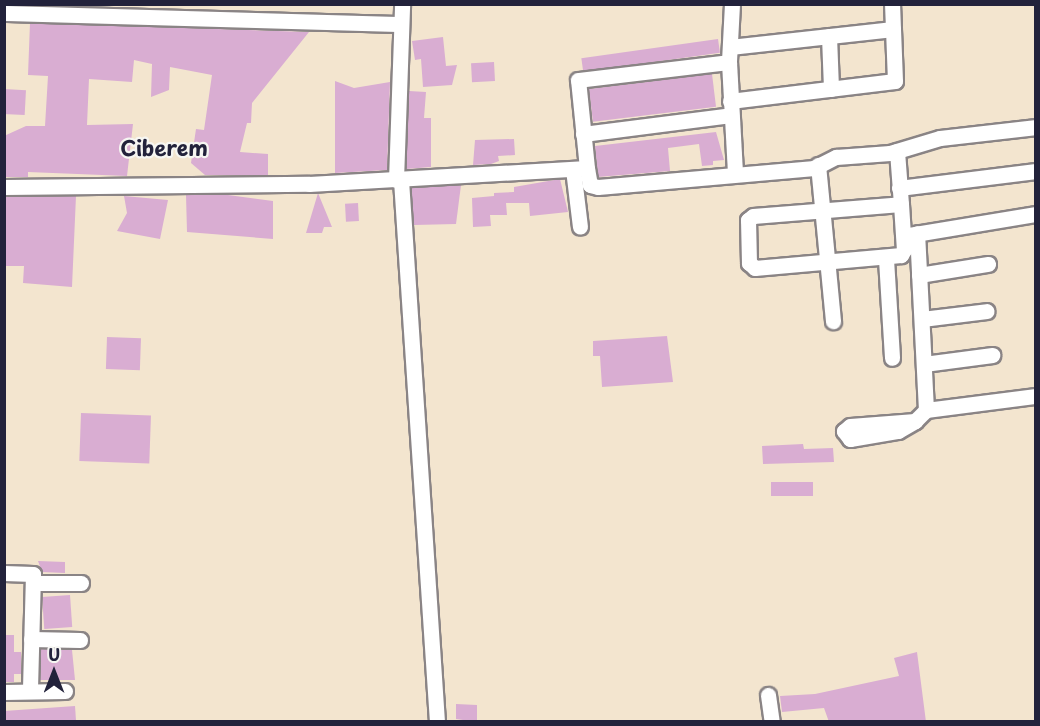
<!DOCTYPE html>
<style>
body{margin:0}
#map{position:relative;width:1040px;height:726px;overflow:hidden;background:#f3e5cf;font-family:"Playpen Sans",sans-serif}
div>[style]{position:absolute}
.building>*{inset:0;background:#d9add2;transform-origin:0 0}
.roads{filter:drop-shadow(2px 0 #8a8485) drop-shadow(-2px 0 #8a8485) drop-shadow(0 2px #8a8485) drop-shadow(0 -2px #8a8485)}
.minor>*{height:15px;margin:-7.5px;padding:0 7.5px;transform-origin:7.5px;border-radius:7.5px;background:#fff}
span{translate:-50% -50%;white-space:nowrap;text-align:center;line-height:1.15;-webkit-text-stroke:4.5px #f6f6f2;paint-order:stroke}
.quarter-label{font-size:21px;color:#22223b;font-weight:700}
.frame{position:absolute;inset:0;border:6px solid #22223b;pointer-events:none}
.north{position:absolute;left:24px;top:642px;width:60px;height:60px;-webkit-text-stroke:4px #f6f6f2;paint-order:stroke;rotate:0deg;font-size:16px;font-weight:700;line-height:24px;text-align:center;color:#22223b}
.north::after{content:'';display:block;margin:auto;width:21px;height:27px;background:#22223b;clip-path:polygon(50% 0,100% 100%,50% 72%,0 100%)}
</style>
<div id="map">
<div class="building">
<div style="clip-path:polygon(30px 23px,309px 32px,252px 103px,251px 123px,247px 123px,240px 152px,268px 154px,268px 175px,205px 175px,191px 163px,196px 129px,204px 130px,212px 75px,170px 67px,169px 90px,151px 97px,152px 64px,134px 60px,132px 82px,89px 79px,87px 125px,133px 124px,127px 176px,28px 172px,28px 177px,4px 177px,4px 136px,26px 126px,45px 126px,48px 76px,28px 75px)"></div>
<div style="clip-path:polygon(443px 37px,446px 66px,457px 65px,452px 85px,423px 87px,421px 59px,415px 60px,412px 41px)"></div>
<div style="left:718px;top:39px;width:14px;height:138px;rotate:82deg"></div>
<div style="left:494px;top:62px;width:19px;height:23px;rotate:87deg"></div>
<div style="left:712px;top:74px;width:33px;height:124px;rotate:83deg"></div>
<div style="clip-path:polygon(335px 81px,354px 88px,390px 82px,387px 170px,335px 173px)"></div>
<div style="left:4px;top:89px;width:22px;height:25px;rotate:3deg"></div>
<div style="clip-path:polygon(409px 91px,426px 92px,424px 118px,431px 118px,431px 167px,406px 169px)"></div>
<div style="clip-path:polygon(716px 132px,724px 160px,713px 161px,713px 165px,702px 166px,699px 144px,668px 148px,670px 171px,598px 177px,595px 146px)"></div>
<div style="clip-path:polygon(514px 139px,515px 155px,498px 156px,499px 161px,491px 164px,473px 165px,475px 140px)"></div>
<div style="clip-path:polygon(560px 179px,568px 212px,530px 216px,529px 203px,506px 203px,507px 215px,490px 215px,491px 226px,473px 227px,472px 198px,494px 196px,494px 193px,514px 192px,514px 187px)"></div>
<div style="clip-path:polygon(461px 185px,456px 224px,414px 225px,411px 188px)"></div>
<div style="clip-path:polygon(318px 193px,332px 227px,324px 227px,322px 233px,306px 233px)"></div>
<div style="clip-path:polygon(186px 195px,228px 195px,273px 201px,273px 239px,187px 232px)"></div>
<div style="clip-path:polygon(76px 196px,72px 287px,23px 283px,24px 266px,4px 266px,4px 197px)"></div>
<div style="clip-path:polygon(124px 196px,168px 200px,160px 239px,117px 231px,127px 213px)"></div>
<div style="left:358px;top:203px;width:18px;height:13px;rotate:87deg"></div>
<div style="clip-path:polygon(667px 336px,673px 382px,602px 387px,600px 356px,593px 356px,593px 341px)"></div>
<div style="left:107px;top:337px;width:34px;height:32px;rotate:2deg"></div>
<div style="left:81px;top:413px;width:70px;height:48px;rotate:2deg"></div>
<div style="clip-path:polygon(803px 444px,804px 449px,833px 448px,834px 462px,763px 464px,762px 446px)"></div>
<div style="left:813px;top:482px;width:14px;height:42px;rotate:90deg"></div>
<div style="clip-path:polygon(38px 561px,65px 562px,65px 573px,42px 572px)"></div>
<div style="left:70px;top:595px;width:32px;height:28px;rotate:86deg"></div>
<div style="clip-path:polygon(4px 635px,14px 635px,14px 652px,21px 652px,21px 674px,14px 674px,14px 682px,4px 682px)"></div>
<div style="clip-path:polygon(41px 649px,72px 650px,75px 680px,40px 680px)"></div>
<div style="clip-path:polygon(917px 652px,926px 722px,829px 722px,824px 708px,782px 712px,780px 696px,815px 694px,899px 676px,894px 658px)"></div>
<div style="clip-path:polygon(456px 704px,477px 705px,477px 722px,456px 719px)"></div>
<div style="left:75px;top:706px;width:16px;height:71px;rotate:86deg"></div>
</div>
<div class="roads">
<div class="minor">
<div style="left:732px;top:4px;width:58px;rotate:93deg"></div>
<div style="left:729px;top:62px;width:111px;rotate:86.9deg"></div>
<div style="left:4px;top:13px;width:395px;rotate:1.6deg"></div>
<div style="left:829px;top:36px;width:53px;rotate:87.8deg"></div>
<div style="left:730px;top:47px;width:164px;rotate:-6.3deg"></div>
<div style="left:730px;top:101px;width:166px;rotate:-6.9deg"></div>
<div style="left:895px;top:81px;width:77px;rotate:-92.2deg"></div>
<div style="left:583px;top:134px;width:149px;rotate:-7.3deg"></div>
<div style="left:897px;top:151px;width:53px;rotate:85.7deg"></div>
<div style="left:901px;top:204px;width:46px;rotate:86.3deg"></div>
<div style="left:904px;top:250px;width:6px;rotate:121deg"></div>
<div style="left:901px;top:255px;width:147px;rotate:174.9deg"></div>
<div style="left:755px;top:268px;width:8px;rotate:-140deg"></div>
<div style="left:749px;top:263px;width:43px;rotate:-91.3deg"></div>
<div style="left:748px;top:220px;width:6px;rotate:-39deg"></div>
<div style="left:753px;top:216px;width:148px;rotate:-4.6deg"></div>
<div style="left:818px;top:165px;width:157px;rotate:84.5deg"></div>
<div style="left:587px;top:168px;width:17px;rotate:80deg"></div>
<div style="left:590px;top:185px;width:8px;rotate:14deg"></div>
<div style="left:598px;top:187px;width:217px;rotate:-5deg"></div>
<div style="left:814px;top:168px;width:25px;rotate:-27deg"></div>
<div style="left:836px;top:157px;width:54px;rotate:-4.2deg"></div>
<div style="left:890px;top:153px;width:52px;rotate:-16.7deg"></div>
<div style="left:940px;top:138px;width:97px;rotate:-6.5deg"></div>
<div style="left:573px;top:169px;width:58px;rotate:83.1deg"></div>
<div style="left:396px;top:180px;width:176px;rotate:-88deg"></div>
<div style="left:401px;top:180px;width:543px;rotate:86.2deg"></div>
<div style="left:4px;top:187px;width:305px;rotate:-0.6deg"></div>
<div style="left:309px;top:184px;width:278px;rotate:-3.3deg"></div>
<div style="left:587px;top:168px;width:88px;rotate:-95.8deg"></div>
<div style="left:578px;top:80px;width:152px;rotate:-6.8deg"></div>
<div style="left:899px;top:188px;width:138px;rotate:-7.1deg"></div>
<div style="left:909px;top:235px;width:129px;rotate:-9.4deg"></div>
<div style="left:886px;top:259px;width:99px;rotate:86.5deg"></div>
<div style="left:919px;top:275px;width:70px;rotate:-9.1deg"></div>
<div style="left:922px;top:319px;width:65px;rotate:-7deg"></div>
<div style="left:924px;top:364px;width:69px;rotate:-7.5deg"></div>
<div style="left:926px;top:410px;width:111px;rotate:-7.3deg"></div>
<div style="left:915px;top:421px;width:65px;rotate:175.6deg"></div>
<div style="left:850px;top:426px;width:8px;rotate:140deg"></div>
<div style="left:844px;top:431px;width:10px;rotate:53deg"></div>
<div style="left:850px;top:439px;width:49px;rotate:-9.5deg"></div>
<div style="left:898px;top:431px;width:20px;rotate:-30deg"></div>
<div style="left:915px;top:421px;width:16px;rotate:-45deg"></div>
<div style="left:926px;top:410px;width:177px;rotate:-92.9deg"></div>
<div style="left:4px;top:573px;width:29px;rotate:2deg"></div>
<div style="left:33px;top:574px;width:117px;rotate:91.5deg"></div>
<div style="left:33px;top:583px;width:48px"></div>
<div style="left:31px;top:639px;width:49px;rotate:1.2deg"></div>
<div style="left:4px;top:692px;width:61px;rotate:-0.9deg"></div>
<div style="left:768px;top:695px;width:27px;rotate:82deg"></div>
</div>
</div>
<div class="quarter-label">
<span style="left:164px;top:147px">Ciberem</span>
</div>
<div class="frame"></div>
<div class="north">U</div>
</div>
